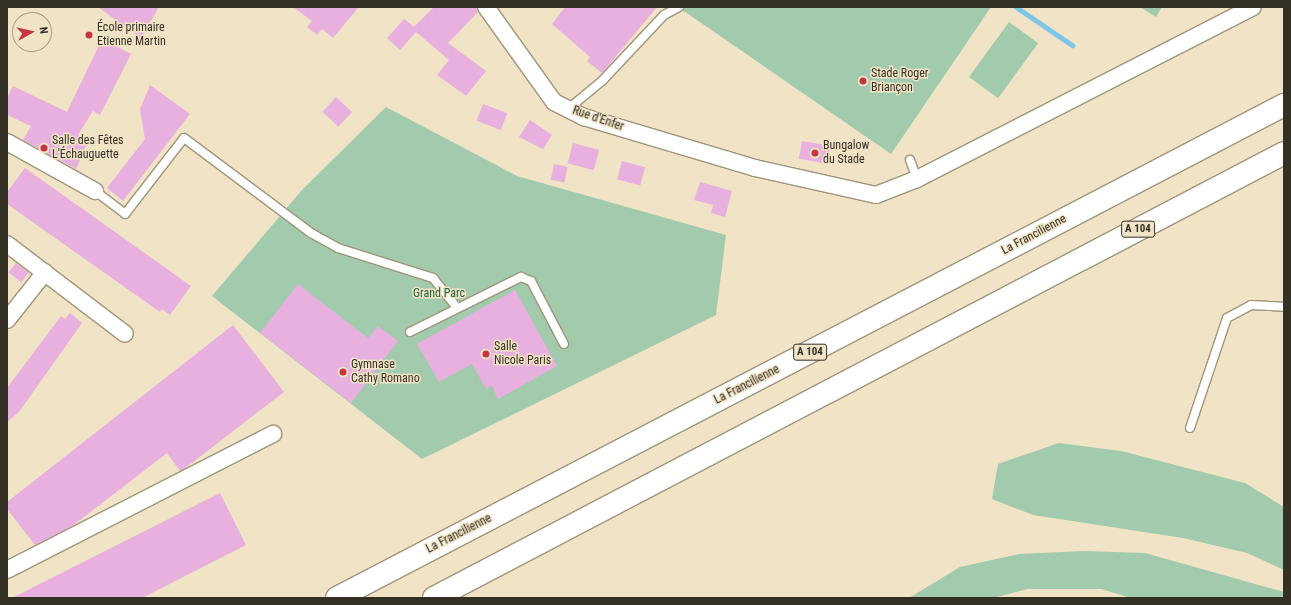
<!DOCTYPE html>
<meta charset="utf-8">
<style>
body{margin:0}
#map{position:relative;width:1291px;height:605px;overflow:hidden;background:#f0e3c6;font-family:"Roboto Condensed",sans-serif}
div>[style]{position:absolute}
.green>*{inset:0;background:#a2cbae;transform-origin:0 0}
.stream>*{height:5px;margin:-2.5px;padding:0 2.5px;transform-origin:2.5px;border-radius:2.5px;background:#7cc6e8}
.building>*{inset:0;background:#e8b0de;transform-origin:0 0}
.roads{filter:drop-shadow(1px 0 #a09479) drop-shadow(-1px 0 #a09479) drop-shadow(0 1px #a09479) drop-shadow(0 -1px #a09479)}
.lane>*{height:8px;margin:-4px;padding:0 4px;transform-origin:4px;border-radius:4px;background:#fff}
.street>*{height:16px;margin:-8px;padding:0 8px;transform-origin:8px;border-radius:8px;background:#fff}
.highway>*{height:22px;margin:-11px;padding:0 11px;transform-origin:11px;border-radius:11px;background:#fff}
.dots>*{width:11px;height:11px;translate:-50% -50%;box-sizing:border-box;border:2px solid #f0e3c6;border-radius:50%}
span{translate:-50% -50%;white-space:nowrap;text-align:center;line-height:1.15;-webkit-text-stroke:3px #f0e3c6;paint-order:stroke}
.shield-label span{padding:1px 3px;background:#f0e3c6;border:1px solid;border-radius:3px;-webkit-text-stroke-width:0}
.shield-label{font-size:11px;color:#353024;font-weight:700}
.poi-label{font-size:12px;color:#353024}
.left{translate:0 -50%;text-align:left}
.street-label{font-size:12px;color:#353024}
.park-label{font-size:12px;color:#20643c}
.frame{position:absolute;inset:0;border:8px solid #353024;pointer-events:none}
.north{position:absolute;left:12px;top:12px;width:40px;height:40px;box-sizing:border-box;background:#f0e3c6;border:1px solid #a59b85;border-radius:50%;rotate:82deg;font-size:11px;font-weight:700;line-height:16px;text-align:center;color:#353024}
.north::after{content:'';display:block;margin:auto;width:14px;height:18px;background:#c53544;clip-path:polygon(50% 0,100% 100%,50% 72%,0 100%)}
</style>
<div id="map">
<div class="green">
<div style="clip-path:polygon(678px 7px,991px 7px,891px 154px)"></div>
<div style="clip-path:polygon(1140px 7px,1162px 7px,1156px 17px)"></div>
<div style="left:1009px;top:22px;width:36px;height:68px;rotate:36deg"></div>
<div style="clip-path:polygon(386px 107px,517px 176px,726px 235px,716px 315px,422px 459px,212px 296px,302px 190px)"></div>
<div style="clip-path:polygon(1059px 443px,1121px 451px,1245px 483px,1284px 507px,1284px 570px,1247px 553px,1183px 538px,1033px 515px,992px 499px,998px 464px)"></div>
<div style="clip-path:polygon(1084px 551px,1145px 553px,1284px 592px,1284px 598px,1131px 598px,1101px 589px,1028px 589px,993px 598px,909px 598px,960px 567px,1019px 554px)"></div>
</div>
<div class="stream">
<div style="left:1016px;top:7px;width:68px;rotate:34.2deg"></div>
</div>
<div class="building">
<div style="clip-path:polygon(98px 7px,159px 7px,141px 38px)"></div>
<div style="clip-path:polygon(293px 7px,359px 7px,333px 38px,322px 29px,317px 35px,307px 27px,312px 21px)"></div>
<div style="clip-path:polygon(434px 7px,477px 7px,478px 12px,448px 43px,486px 71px,466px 96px,437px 75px,449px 60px,416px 32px,400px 50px,387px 38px,404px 19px,414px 27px)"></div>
<div style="clip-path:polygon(565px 7px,657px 7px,602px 73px,587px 61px,590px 57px,552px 24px)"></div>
<div style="clip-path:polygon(102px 39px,131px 54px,100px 115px,93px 111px,78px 135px,88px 141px,76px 169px,23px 140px,31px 126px,7px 115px,7px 98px,13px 86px,67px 112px)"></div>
<div style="clip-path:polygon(150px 85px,190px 114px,123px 201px,107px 188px,145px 139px,140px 109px)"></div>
<div style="left:336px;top:97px;width:22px;height:20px;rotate:43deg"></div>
<div style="left:483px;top:104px;width:26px;height:18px;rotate:21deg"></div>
<div style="clip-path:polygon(530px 120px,552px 135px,543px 149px,519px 137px)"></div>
<div style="left:802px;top:141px;width:29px;height:18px;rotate:10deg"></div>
<div style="left:573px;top:143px;width:27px;height:21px;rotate:15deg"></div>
<div style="left:622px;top:161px;width:24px;height:19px;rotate:15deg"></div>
<div style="left:554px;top:164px;width:14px;height:16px;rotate:12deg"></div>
<div style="clip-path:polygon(25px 168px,191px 286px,170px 315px,162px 309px,160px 312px,7px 204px,7px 192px)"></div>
<div style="clip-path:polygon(700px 182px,732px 191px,725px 217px,711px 213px,713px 205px,694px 200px)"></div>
<div style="left:16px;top:263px;width:16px;height:12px;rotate:38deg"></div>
<div style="clip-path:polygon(298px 284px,368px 338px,378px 326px,398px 341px,351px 403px,260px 333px)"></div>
<div style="clip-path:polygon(515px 290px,557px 366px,498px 399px,492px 386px,486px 389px,472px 364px,439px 382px,417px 344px)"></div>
<div style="clip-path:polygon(70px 313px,82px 323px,19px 412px,7px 422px,7px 388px,61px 316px,65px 319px)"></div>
<div style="clip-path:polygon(233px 325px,284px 392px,184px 469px,180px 471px,167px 453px,71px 527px,35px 545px,7px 509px,7px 502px)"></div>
<div style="clip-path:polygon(220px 493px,246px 545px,142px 598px,12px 598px)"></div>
</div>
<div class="roads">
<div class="lane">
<div style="left:568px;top:109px;width:44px;rotate:-39.5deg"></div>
<div style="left:602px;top:81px;width:91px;rotate:-46.8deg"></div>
<div style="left:664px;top:15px;width:17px;rotate:-28deg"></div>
<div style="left:910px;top:160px;width:20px;rotate:70deg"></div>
<div style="left:95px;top:191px;width:38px;rotate:37deg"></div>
<div style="left:125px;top:214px;width:96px;rotate:-52.2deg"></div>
<div style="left:184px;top:138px;width:159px;rotate:36.8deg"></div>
<div style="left:311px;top:233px;width:31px;rotate:29deg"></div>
<div style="left:338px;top:248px;width:100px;rotate:17.5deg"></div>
<div style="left:433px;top:278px;width:38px;rotate:51deg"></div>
<div style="left:410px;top:332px;width:124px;rotate:-26.4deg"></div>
<div style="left:521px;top:277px;width:11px;rotate:22deg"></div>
<div style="left:531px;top:281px;width:71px;rotate:62.4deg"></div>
<div style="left:1190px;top:428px;width:116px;rotate:-71.4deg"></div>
<div style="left:1227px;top:318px;width:27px;rotate:-28deg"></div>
<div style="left:1251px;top:305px;width:33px;rotate:3deg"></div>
</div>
<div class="street">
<div style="left:486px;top:7px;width:117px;rotate:54.4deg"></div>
<div style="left:554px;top:102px;width:34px;rotate:27deg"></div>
<div style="left:584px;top:117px;width:178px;rotate:16.6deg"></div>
<div style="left:755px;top:168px;width:124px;rotate:12.6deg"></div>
<div style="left:876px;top:195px;width:44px;rotate:-21.3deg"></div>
<div style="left:917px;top:179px;width:377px;rotate:-27.1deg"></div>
<div style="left:7px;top:142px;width:101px;rotate:29.1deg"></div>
<div style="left:7px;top:244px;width:148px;rotate:37.3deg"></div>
<div style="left:7px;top:320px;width:61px;rotate:-51.6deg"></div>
<div style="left:7px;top:570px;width:299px;rotate:-27.1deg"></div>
</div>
<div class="highway">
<div style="left:337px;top:598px;width:1068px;rotate:-27.5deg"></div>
<div style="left:434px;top:598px;width:959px;rotate:-27.63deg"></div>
</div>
</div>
<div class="dots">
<div style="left:89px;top:35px;background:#c53544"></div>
<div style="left:863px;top:81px;background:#c53544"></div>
<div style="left:44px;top:148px;background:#c53544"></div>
<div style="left:815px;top:153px;background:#c53544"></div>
<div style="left:486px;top:354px;background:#c53544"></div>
<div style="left:343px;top:372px;background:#c53544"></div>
</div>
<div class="shield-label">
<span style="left:1138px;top:229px">A 104</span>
<span style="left:810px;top:352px">A 104</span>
</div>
<div class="poi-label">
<span class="left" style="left:97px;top:35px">École primaire<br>Etienne Martin</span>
<span class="left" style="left:871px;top:81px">Stade Roger<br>Briançon</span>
<span class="left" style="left:52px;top:148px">Salle des Fêtes<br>L'Échauguette</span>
<span class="left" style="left:823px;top:153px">Bungalow<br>du Stade</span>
<span class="left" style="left:494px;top:354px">Salle<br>Nicole Paris</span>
<span class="left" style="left:351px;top:372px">Gymnase<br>Cathy Romano</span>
</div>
<div class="street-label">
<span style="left:598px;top:119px;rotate:19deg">Rue d'Enfer</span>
<span style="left:1034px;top:235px;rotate:-28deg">La Francilienne</span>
<span style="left:747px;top:385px;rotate:-27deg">La Francilienne</span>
<span style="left:459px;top:534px;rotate:-27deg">La Francilienne</span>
</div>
<div class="park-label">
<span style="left:439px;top:294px">Grand Parc</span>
</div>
<div class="frame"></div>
<div class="north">N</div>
</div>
